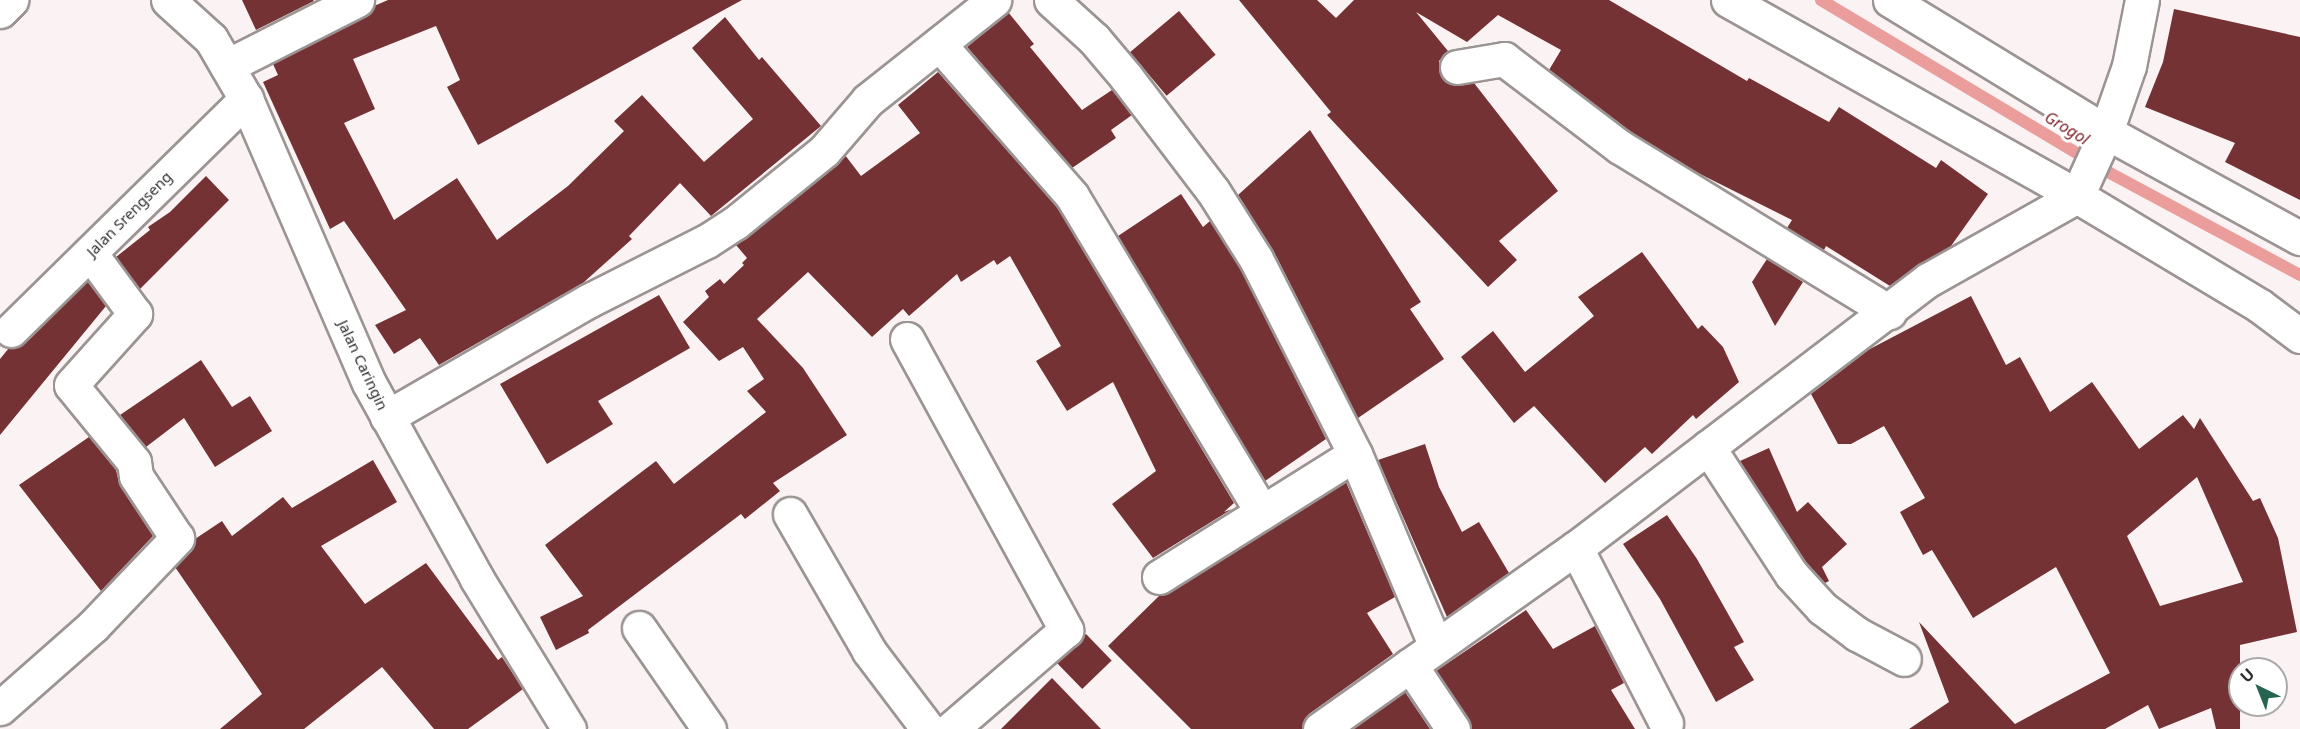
<!DOCTYPE html>
<style>
body{margin:0}
#map{position:relative;width:2300px;height:729px;overflow:hidden;background:#fbf3f3;font-family:"Noto Sans",sans-serif}
div>[style]{position:absolute}
.stream>*{height:12px;margin:-6px;padding:0 6px;transform-origin:6px;border-radius:6px;background:#eb9d9c}
.building>*{inset:0;background:#753234;transform-origin:0 0}
.roads{filter:drop-shadow(2px 0 #9b9493) drop-shadow(-2px 0 #9b9493) drop-shadow(0 2px #9b9493) drop-shadow(0 -2px #9b9493)}
.minor>*{height:33px;margin:-16.5px;padding:0 16.5px;transform-origin:16.5px;border-radius:16.5px;background:#fff}
span{translate:-50% -50%;white-space:nowrap;text-align:center;line-height:1.15;-webkit-text-stroke:6px #fff;paint-order:stroke}
.street-label{font-size:15px;color:#302d2d}
.water-label{font-size:16px;color:#7b2128;font-style:italic}
.north{position:absolute;left:2228px;top:657px;width:60px;height:60px;box-sizing:border-box;background:#fff;border:2px solid #acabab;border-radius:50%;rotate:317deg;font-size:16px;font-weight:700;line-height:24px;text-align:center;color:#302d2d}
.north::after{content:'';display:block;margin:auto;width:21px;height:27px;background:#246451;clip-path:polygon(50% 0,100% 100%,50% 72%,0 100%)}
</style>
<div id="map">
<div class="stream">
<div style="left:1821px;top:0;width:335px;rotate:30.9deg"></div>
<div style="left:2108px;top:172px;width:218px;rotate:28.2deg"></div>
</div>
<div class="building">
<div style="clip-path:polygon(242px 0,313px 0,314px 1px,256px 30px)"></div>
<div style="clip-path:polygon(388px 0,742px 0,478px 145px,447px 87px,460px 80px,436px 26px,353px 59px,375px 109px,344px 123px,394px 220px,457px 178px,497px 240px,568px 186px,624px 131px,614px 121px,642px 95px,704px 162px,753px 119px,692px 48px,725px 17px,759px 60px,762px 57px,821px 126px,711px 216px,680px 183px,629px 236px,632px 239px,583px 283px,439px 365px,420px 338px,394px 354px,375px 325px,406px 310px,344px 221px,330px 229px,263px 82px,278px 75px,273px 64px,365px 17px,374px 6px)"></div>
<div style="clip-path:polygon(1239px 0,1317px 0,1336px 18px,1354px 0,1609px 0,1747px 81px,1749px 78px,1829px 122px,1839px 107px,1936px 168px,1941px 160px,1988px 194px,1951px 246px,1890px 286px,1826px 246px,1824px 250px,1787px 228px,1792px 220px,1698px 173px,1631px 132px,1549px 70px,1561px 50px,1498px 15px,1467px 42px,1416px 12px,1448px 51px,1439px 61px,1442px 78px,1451px 85px,1474px 83px,1558px 191px,1499px 241px,1517px 260px,1488px 287px,1327px 115px,1331px 112px)"></div>
<div style="clip-path:polygon(2174px 9px,2300px 37px,2300px 200px,2225px 162px,2235px 143px,2145px 107px,2163px 62px)"></div>
<div style="left:1179px;top:11px;width:57px;height:64px;rotate:50deg"></div>
<div style="clip-path:polygon(1008px 12px,1034px 44px,1030px 47px,1082px 110px,1112px 90px,1132px 115px,1111px 130px,1116px 138px,1072px 168px,967px 47px)"></div>
<div style="clip-path:polygon(938px 72px,1057px 207px,1234px 503px,1224px 512px,1232px 509px,1153px 558px,1112px 504px,1156px 471px,1113px 382px,1067px 411px,1036px 361px,1061px 346px,1010px 256px,997px 265px,994px 260px,961px 282px,957px 274px,909px 316px,903px 309px,872px 337px,808px 272px,757px 319px,803px 368px,847px 435px,773px 483px,780px 491px,745px 519px,741px 514px,588px 630px,589px 633px,556px 650px,540px 617px,583px 596px,545px 545px,656px 461px,674px 484px,766px 412px,747px 391px,764px 379px,743px 347px,719px 361px,683px 322px,709px 297px,705px 291px,720px 279px,724px 284px,744px 265px,742px 263px,747px 258px,736px 245px,845px 155px,861px 176px,920px 133px,898px 105px)"></div>
<div style="clip-path:polygon(1310px 130px,1421px 302px,1410px 309px,1444px 359px,1358px 418px,1273px 250px,1238px 195px)"></div>
<div style="clip-path:polygon(206px 176px,229px 200px,140px 289px,116px 257px,150px 230px,148px 227px,170px 212px)"></div>
<div style="clip-path:polygon(1181px 194px,1203px 227px,1210px 221px,1240px 268px,1326px 439px,1265px 481px,1118px 236px)"></div>
<div style="clip-path:polygon(1642px 252px,1698px 329px,1702px 325px,1723px 347px,1739px 382px,1696px 419px,1693px 415px,1652px 454px,1645px 447px,1605px 483px,1534px 406px,1514px 423px,1461px 357px,1493px 331px,1525px 372px,1594px 316px,1578px 297px)"></div>
<div style="clip-path:polygon(1767px 259px,1803px 282px,1775px 326px,1752px 282px)"></div>
<div style="clip-path:polygon(87px 281px,106px 306px,0 435px,0 359px,9px 348px,24px 343px)"></div>
<div style="clip-path:polygon(659px 295px,690px 348px,598px 401px,613px 424px,547px 464px,500px 384px)"></div>
<div style="clip-path:polygon(evenodd,1971px 296px,2006px 365px,2020px 357px,2050px 412px,2092px 382px,2139px 449px,2183px 415px,2194px 429px,2200px 418px,2253px 501px,2260px 498px,2278px 538px,2297px 632px,2240px 645px,2240px 729px,2216px 729px,2211px 708px,2159px 729px,2148px 705px,2105px 729px,1909px 729px,1949px 702px,1919px 622px,2015px 724px,2110px 673px,2056px 567px,1973px 618px,1932px 550px,1923px 555px,1900px 512px,1925px 498px,1884px 426px,1851px 444px,1838px 444px,1811px 394px,1868px 350px,1971px 296px,2197px 477px,2243px 582px,2160px 606px,2127px 536px,2197px 477px)"></div>
<div style="clip-path:polygon(201px 360px,232px 407px,250px 396px,272px 431px,215px 467px,184px 418px,146px 447px,120px 415px)"></div>
<div style="clip-path:polygon(89px 437px,116px 470px,120px 486px,153px 536px,101px 591px,19px 485px)"></div>
<div style="clip-path:polygon(1425px 444px,1439px 487px,1462px 532px,1479px 522px,1509px 573px,1447px 617px,1378px 460px)"></div>
<div style="clip-path:polygon(1769px 448px,1797px 512px,1808px 502px,1847px 544px,1822px 567px,1829px 581px,1825px 583px,1806px 562px,1740px 461px)"></div>
<div style="clip-path:polygon(373px 460px,397px 502px,321px 546px,365px 604px,426px 563px,498px 660px,502px 657px,523px 689px,468px 729px,434px 729px,382px 667px,304px 729px,220px 729px,262px 694px,175px 567px,191px 551px,195px 539px,222px 521px,232px 536px,283px 497px,292px 508px)"></div>
<div style="clip-path:polygon(1346px 482px,1395px 597px,1367px 613px,1393px 654px,1309px 714px,1302px 729px,1191px 729px,1108px 646px,1159px 596px)"></div>
<div style="clip-path:polygon(1667px 515px,1697px 559px,1744px 642px,1734px 647px,1754px 680px,1716px 702px,1660px 599px,1623px 544px)"></div>
<div style="clip-path:polygon(1526px 610px,1553px 649px,1595px 626px,1624px 683px,1611px 690px,1635px 729px,1472px 729px,1436px 671px)"></div>
<div style="left:1086px;top:634px;width:37px;height:41px;rotate:46deg"></div>
<div style="clip-path:polygon(1052px 678px,1101px 729px,1001px 729px)"></div>
<div style="clip-path:polygon(1405px 692px,1430px 729px,1352px 729px)"></div>
</div>
<div class="roads">
<div class="minor">
<div style="left:168px;top:0;width:58px;rotate:42.2deg"></div>
<div style="left:211px;top:39px;width:69px;rotate:59.7deg"></div>
<div style="left:246px;top:99px;width:309px;rotate:66.6deg"></div>
<div style="left:369px;top:383px;width:224px;rotate:61.1deg"></div>
<div style="left:477px;top:579px;width:176px;rotate:58.5deg"></div>
<div style="left:1051px;top:0;width:58px;rotate:42.2deg"></div>
<div style="left:1094px;top:39px;width:50px;rotate:49.9deg"></div>
<div style="left:1126px;top:77px;width:143px;rotate:52.7deg"></div>
<div style="left:1213px;top:191px;width:80px;rotate:57.7deg"></div>
<div style="left:1256px;top:259px;width:219px;rotate:63.1deg"></div>
<div style="left:1355px;top:454px;width:209px;rotate:67.2deg"></div>
<div style="left:1728px;top:0;width:400px;rotate:29.3deg"></div>
<div style="left:2077px;top:196px;width:214px;rotate:31deg"></div>
<div style="left:2260px;top:306px;width:50px;rotate:36.9deg"></div>
<div style="left:1890px;top:0;width:253px;rotate:31.4deg"></div>
<div style="left:2106px;top:132px;width:221px;rotate:28.7deg"></div>
<div style="left:0;top:11px;width:16px;rotate:-45deg"></div>
<div style="left:939px;top:44px;width:202px;rotate:48.8deg"></div>
<div style="left:1072px;top:196px;width:369px;rotate:59deg"></div>
<div style="left:227px;top:66px;width:146px;rotate:-26.9deg"></div>
<div style="left:1457px;top:67px;width:48px;rotate:-9.7deg"></div>
<div style="left:1504px;top:59px;width:146px;rotate:37.2deg"></div>
<div style="left:1620px;top:147px;width:316px;rotate:31.5deg"></div>
<div style="left:11px;top:330px;width:330px;rotate:-44.5deg"></div>
<div style="left:907px;top:339px;width:332px;rotate:61.3deg"></div>
<div style="left:1066px;top:630px;width:152px;rotate:139.3deg"></div>
<div style="left:387px;top:417px;width:232px;rotate:-30deg"></div>
<div style="left:588px;top:301px;width:133px;rotate:-26.8deg"></div>
<div style="left:707px;top:241px;width:33px;rotate:-33deg"></div>
<div style="left:735px;top:223px;width:114px;rotate:-39deg"></div>
<div style="left:824px;top:151px;width:67px;rotate:-49.2deg"></div>
<div style="left:868px;top:100px;width:161px;rotate:-38.4deg"></div>
<div style="left:1708px;top:447px;width:152px;rotate:56.8deg"></div>
<div style="left:1791px;top:574px;width:46px;rotate:47.6deg"></div>
<div style="left:1822px;top:608px;width:44px;rotate:36.6deg"></div>
<div style="left:1857px;top:634px;width:53px;rotate:28deg"></div>
<div style="left:790px;top:514px;width:158px;rotate:60deg"></div>
<div style="left:869px;top:651px;width:98px;rotate:52.9deg"></div>
<div style="left:1576px;top:548px;width:197px;rotate:62.8deg"></div>
<div style="left:1159px;top:577px;width:231px;rotate:-32.1deg"></div>
<div style="left:639px;top:628px;width:123px;rotate:55.3deg"></div>
<div style="left:1410px;top:665px;width:77px;rotate:56.1deg"></div>
<div style="left:0;top:708px;width:124px;rotate:-41.4deg"></div>
<div style="left:93px;top:626px;width:122px;rotate:-46.3deg"></div>
<div style="left:177px;top:538px;width:74px;rotate:-123.5deg"></div>
<div style="left:136px;top:476px;width:14px;rotate:-98deg"></div>
<div style="left:134px;top:462px;width:99px;rotate:-129.3deg"></div>
<div style="left:71px;top:385px;width:96px;rotate:-48deg"></div>
<div style="left:135px;top:314px;width:76px;rotate:-126.4deg"></div>
<div style="left:1320px;top:729px;width:314px;rotate:-35.3deg"></div>
<div style="left:1576px;top:548px;width:442px;rotate:-37.3deg"></div>
<div style="left:1928px;top:280px;width:171px;rotate:-29.4deg"></div>
<div style="left:2077px;top:196px;width:70px;rotate:-65.6deg"></div>
<div style="left:2106px;top:132px;width:70px;rotate:-70.8deg"></div>
<div style="left:2129px;top:66px;width:67px;rotate:-78.9deg"></div>
</div>
</div>
<div class="street-label">
<span style="left:129px;top:214px;rotate:-45deg">Jalan Srengseng</span>
<span style="left:363px;top:365px;rotate:65deg">Jalan Caringin</span>
</div>
<div class="water-label">
<span style="left:2067px;top:128px;rotate:31deg">Grogol</span>
</div>
<div class="north">U</div>
</div>
